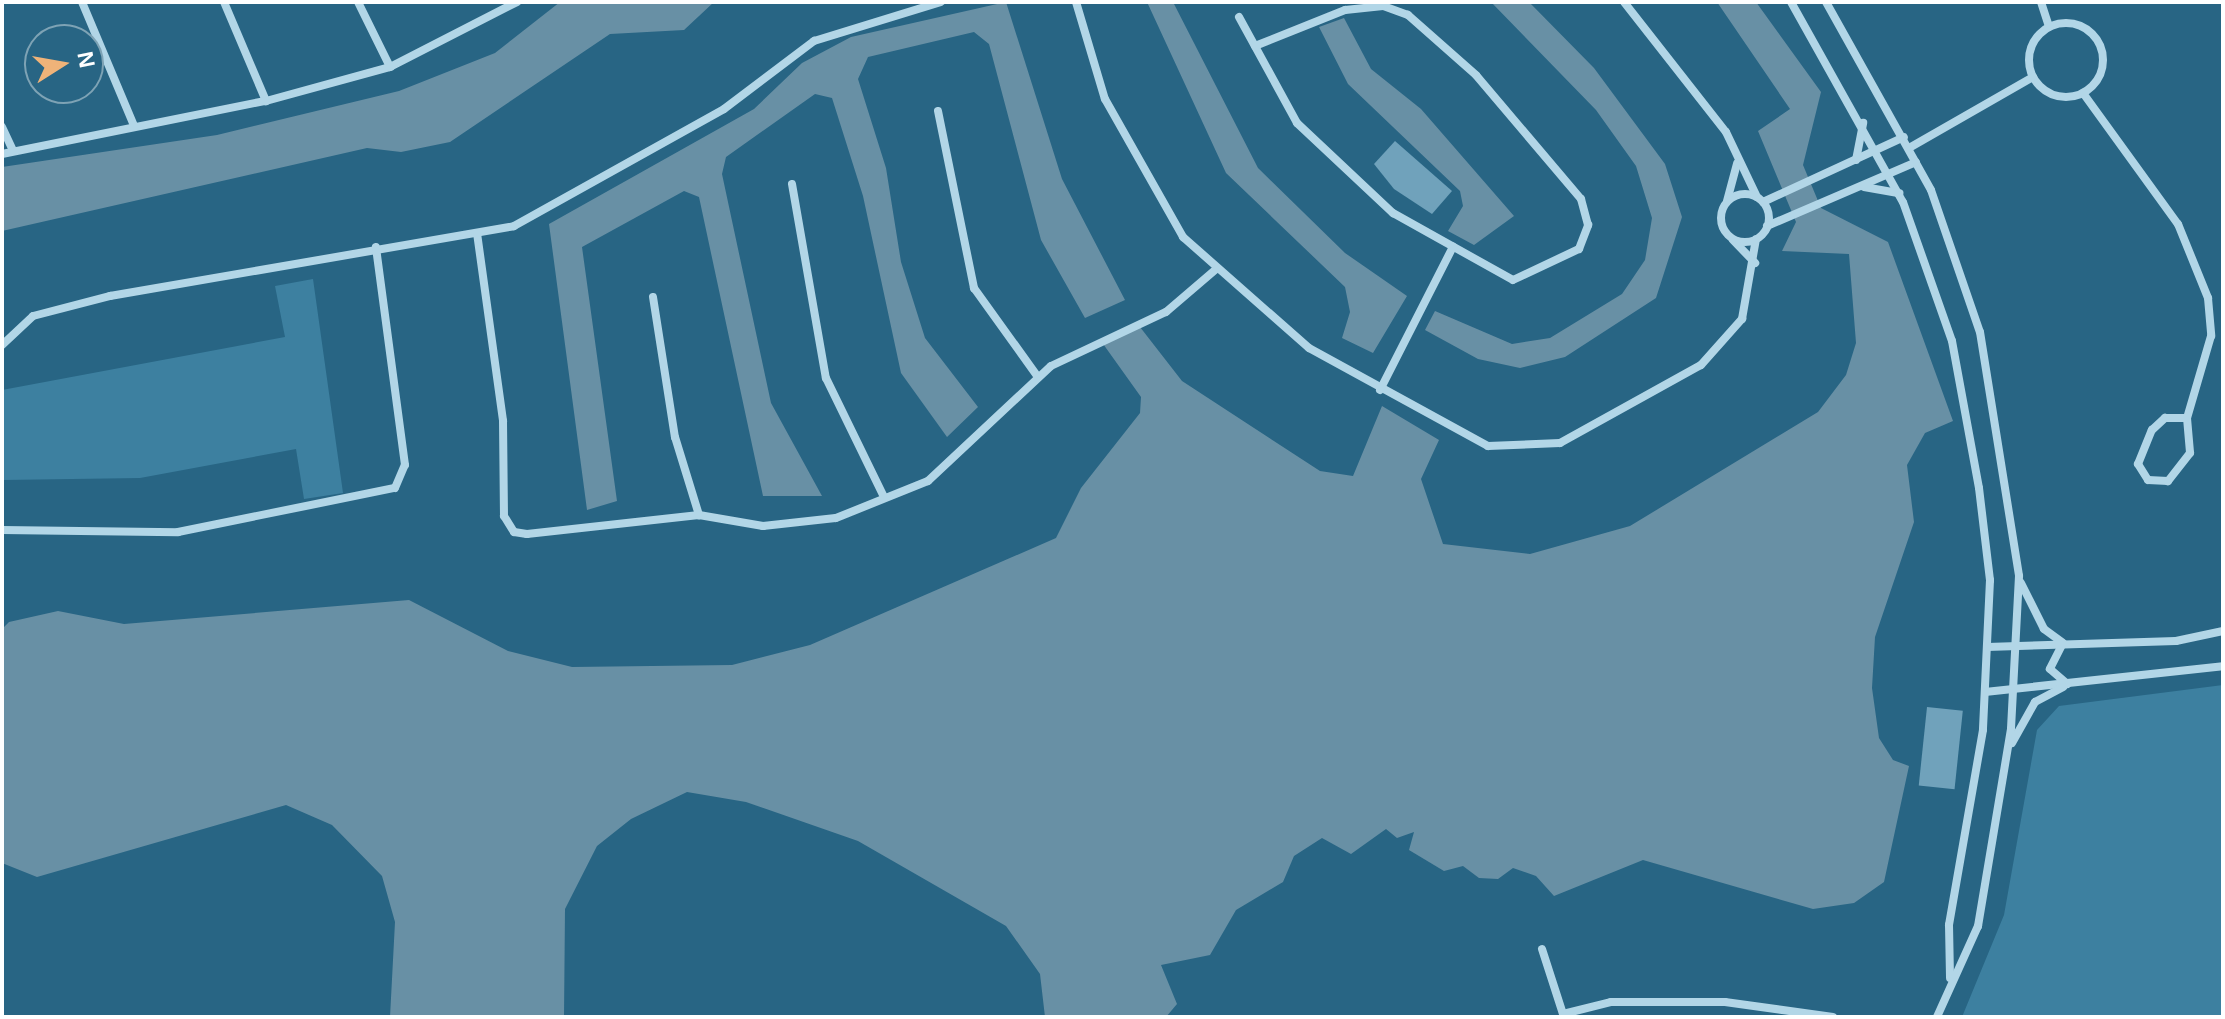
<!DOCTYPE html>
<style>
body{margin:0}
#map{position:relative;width:2225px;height:1019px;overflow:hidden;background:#286584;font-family:Helvetica,sans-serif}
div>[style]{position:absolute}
.green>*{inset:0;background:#3d80a0}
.water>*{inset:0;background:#6890a5}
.building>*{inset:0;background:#70a2bb;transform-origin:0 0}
.minor>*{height:8px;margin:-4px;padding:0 4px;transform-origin:4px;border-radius:4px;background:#b2d6e7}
.minor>.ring{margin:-4px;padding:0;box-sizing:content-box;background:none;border:8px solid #b2d6e7;border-radius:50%}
span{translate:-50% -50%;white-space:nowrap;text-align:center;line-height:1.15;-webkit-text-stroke:8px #286584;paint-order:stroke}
.frame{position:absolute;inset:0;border:4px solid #fff;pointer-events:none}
.north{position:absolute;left:24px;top:24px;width:80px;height:80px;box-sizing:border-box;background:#286584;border:2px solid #7ea3b5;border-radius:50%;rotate:79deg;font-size:22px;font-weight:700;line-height:32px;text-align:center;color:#fff}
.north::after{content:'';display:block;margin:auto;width:28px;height:36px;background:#efb379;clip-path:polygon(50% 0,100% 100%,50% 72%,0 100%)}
</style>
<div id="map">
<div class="green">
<div style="clip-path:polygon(313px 279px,343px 493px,304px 499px,296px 449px,140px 478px,3px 480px,2px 390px,285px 337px,275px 286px)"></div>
<div style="clip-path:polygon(2223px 685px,2223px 1017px,1962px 1017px,2004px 915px,2037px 730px,2059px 706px)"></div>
</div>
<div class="water">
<div style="clip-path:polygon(560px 2px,714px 2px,684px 30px,610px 34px,450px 142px,401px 152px,367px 148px,2px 231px,2px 167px,217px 135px,399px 91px,495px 53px)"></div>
<div style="clip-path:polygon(1006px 2px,1062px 179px,1125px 300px,1085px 318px,1041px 240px,989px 44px,974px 32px,868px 57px,858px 79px,886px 168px,901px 262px,925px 338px,978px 407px,947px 437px,901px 373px,863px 196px,832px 98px,815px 94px,726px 157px,722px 174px,771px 403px,822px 496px,763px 496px,699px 197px,684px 191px,582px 247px,617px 501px,587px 510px,549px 224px,754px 109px,802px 63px,851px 37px)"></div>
<div style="clip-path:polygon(1147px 2px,1173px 2px,1258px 168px,1345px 253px,1407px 296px,1373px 353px,1342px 338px,1350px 312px,1345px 287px,1226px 173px)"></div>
<div style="clip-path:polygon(1491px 2px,1529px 2px,1594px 68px,1665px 164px,1682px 217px,1656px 298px,1565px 357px,1520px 368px,1478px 359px,1425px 330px,1435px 311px,1512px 344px,1550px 338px,1622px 294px,1645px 260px,1652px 218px,1636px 166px,1596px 110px)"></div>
<div style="clip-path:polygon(1717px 2px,1756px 2px,1821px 92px,1803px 165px,1821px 208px,1888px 242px,1953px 421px,1925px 433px,1907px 465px,1914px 522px,1875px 637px,1872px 688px,1879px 738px,1893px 760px,1909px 766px,1884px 882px,1854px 903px,1813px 909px,1643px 860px,1554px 896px,1536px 876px,1513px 868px,1498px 879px,1479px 878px,1463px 866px,1444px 871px,1409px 850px,1414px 832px,1397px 838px,1386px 829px,1351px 854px,1322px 838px,1294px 856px,1283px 882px,1236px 910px,1210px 955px,1161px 965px,1177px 1004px,1166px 1017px,1045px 1017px,1040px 974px,1006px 926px,858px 841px,746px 802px,687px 792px,631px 819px,597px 846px,565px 909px,564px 1017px,390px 1017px,395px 922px,382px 876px,332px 825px,286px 805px,37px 877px,2px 863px,2px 629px,9px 622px,58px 611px,124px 624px,409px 600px,508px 651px,572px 667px,732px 665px,810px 645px,1056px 538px,1081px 488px,1140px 413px,1141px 397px,1101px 341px,1140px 327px,1182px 381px,1320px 471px,1353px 476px,1382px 406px,1439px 440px,1421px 479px,1443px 544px,1530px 554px,1630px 526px,1818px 412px,1846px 375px,1856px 343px,1849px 254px,1782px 251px,1796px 222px,1758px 131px,1790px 109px)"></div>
<div style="clip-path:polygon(1344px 18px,1371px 69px,1421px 109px,1514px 216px,1474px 245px,1448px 231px,1463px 206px,1460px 191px,1348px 84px,1319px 27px)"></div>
</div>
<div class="building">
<div style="clip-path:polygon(1395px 141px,1452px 191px,1432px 214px,1394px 189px,1374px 164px)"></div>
<div style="left:1927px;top:707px;width:36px;height:79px;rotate:6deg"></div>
</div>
<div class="minor">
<div style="left:82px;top:2px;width:134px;rotate:67.2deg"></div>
<div style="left:224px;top:2px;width:108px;rotate:67deg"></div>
<div style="left:358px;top:2px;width:72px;rotate:63.8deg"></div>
<div style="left:1076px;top:2px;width:101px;rotate:73.4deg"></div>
<div style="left:1105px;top:99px;width:159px;rotate:60.5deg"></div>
<div style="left:1183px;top:237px;width:168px;rotate:41.4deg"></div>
<div style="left:1309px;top:348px;width:204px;rotate:28.7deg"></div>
<div style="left:1488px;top:446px;width:72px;rotate:-2.4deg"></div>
<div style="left:1560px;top:443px;width:161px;rotate:-29deg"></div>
<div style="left:1701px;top:365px;width:62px;rotate:-48.3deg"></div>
<div style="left:1742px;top:319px;width:81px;rotate:-80.1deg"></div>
<div style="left:1624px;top:2px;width:165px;rotate:51.9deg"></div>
<div style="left:1726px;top:132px;width:72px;rotate:64.5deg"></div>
<div style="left:1791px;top:2px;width:229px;rotate:60.8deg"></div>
<div style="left:1903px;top:202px;width:147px;rotate:70.6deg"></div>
<div style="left:1952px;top:341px;width:149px;rotate:79.6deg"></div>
<div style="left:1979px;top:488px;width:93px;rotate:83.2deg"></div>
<div style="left:1990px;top:580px;width:150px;rotate:92.7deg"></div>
<div style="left:1983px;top:730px;width:198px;rotate:99.9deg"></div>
<div style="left:1949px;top:925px;width:53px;rotate:88.9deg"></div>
<div style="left:1826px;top:2px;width:215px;rotate:60.8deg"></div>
<div style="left:1931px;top:190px;width:150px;rotate:71deg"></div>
<div style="left:1980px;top:332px;width:247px;rotate:80.9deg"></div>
<div style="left:2019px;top:576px;width:153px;rotate:93deg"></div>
<div style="left:2011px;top:729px;width:200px;rotate:99.5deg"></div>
<div style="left:1978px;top:926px;width:100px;rotate:114.3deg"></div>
<div style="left:2041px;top:2px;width:26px;rotate:72deg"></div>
<div style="left:1239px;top:17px;width:121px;rotate:61.3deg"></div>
<div style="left:1297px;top:123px;width:132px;rotate:43.2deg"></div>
<div style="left:1393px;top:213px;width:137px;rotate:29.2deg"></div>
<div style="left:1513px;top:280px;width:73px;rotate:-25.2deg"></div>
<div style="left:1579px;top:249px;width:26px;rotate:-69deg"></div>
<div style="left:1588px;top:225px;width:27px;rotate:-105deg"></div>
<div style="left:1581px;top:199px;width:162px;rotate:-130.3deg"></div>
<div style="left:1476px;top:75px;width:91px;rotate:-138.6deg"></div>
<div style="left:1408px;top:15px;width:27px;rotate:-160deg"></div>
<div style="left:1383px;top:6px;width:38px;rotate:174deg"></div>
<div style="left:1345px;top:10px;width:97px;rotate:158.2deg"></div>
<div class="ring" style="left:2029px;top:23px;width:66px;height:66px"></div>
<div style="left:2083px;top:93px;width:162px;rotate:54.1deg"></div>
<div style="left:2178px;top:224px;width:80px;rotate:67.9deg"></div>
<div style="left:2208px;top:298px;width:38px;rotate:85deg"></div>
<div style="left:2211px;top:336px;width:85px;rotate:106.3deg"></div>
<div style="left:2187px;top:418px;width:35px;rotate:85deg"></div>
<div style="left:2190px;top:453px;width:36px;rotate:128deg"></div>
<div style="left:2168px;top:481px;width:20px;rotate:-177deg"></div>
<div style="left:2148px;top:480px;width:19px;rotate:-122deg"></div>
<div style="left:2138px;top:464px;width:37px;rotate:-68deg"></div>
<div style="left:2152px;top:430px;width:18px;rotate:-43deg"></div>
<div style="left:2165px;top:418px;width:22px"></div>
<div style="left:938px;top:111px;width:181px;rotate:78.5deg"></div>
<div style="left:974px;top:288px;width:110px;rotate:54.3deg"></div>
<div style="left:2px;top:127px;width:26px;rotate:65deg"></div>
<div style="left:1909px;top:148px;width:143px;rotate:-29.8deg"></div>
<div style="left:2px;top:154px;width:269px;rotate:-11.4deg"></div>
<div style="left:266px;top:101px;width:129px;rotate:-15.3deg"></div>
<div style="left:390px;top:67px;width:143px;rotate:-27.1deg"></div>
<div style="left:1856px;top:160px;width:38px;rotate:-79deg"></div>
<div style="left:792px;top:184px;width:197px;rotate:80.1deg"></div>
<div style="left:826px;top:378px;width:132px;rotate:64deg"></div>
<div style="left:1864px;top:187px;width:36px;rotate:10deg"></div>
<div class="ring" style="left:1721px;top:194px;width:40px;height:40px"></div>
<div style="left:1727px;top:201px;width:39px;rotate:-75deg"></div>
<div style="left:1763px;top:202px;width:155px;rotate:-24.7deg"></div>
<div style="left:1767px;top:226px;width:162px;rotate:-23.2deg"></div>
<div style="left:477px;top:233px;width:190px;rotate:82.1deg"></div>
<div style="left:503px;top:421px;width:95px;rotate:89.4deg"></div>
<div style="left:504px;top:516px;width:19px;rotate:58deg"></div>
<div style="left:514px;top:532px;width:13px;rotate:9deg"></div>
<div style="left:527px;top:534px;width:173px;rotate:-6.3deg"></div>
<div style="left:699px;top:515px;width:65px;rotate:9.8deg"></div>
<div style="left:763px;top:526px;width:73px;rotate:-6.3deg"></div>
<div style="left:836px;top:518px;width:99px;rotate:-21.9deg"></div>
<div style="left:928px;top:481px;width:168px;rotate:-43.1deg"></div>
<div style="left:1051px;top:366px;width:127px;rotate:-25.2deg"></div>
<div style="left:1166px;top:312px;width:65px;rotate:-40.6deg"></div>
<div style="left:1733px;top:240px;width:32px;rotate:46deg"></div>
<div style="left:653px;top:297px;width:142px;rotate:81.1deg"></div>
<div style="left:675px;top:437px;width:82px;rotate:72.9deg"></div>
<div style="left:2px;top:345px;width:42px;rotate:-43.1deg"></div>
<div style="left:33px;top:316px;width:80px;rotate:-14.6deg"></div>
<div style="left:110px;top:296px;width:410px;rotate:-9.8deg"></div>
<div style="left:514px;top:226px;width:240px;rotate:-29.1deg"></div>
<div style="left:724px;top:109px;width:113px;rotate:-37.1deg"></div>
<div style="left:814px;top:41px;width:133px;rotate:-17.1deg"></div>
<div style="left:1380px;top:390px;width:161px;rotate:-63deg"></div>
<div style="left:2px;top:530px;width:176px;rotate:0.7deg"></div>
<div style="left:178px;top:532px;width:221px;rotate:-11.5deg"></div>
<div style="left:395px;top:488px;width:25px;rotate:-67deg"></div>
<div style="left:405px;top:465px;width:220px;rotate:-97.6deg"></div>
<div style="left:2021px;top:583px;width:51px;rotate:63.4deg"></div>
<div style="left:2044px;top:629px;width:22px;rotate:36deg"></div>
<div style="left:2063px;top:643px;width:29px;rotate:117deg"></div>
<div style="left:2050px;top:669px;width:23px;rotate:41deg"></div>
<div style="left:1987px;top:647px;width:189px;rotate:-1.8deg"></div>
<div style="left:2176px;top:641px;width:48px;rotate:-12deg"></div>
<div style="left:1985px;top:692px;width:239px;rotate:-6.2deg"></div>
<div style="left:2012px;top:743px;width:47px;rotate:-60.7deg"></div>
<div style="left:2035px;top:702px;width:32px;rotate:-28deg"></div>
<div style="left:1542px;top:949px;width:68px;rotate:72.1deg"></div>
<div style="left:1563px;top:1014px;width:49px;rotate:-14deg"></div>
<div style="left:1611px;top:1002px;width:114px"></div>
<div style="left:1725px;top:1002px;width:109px;rotate:7.9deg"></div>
</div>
<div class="frame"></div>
<div class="north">N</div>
</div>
